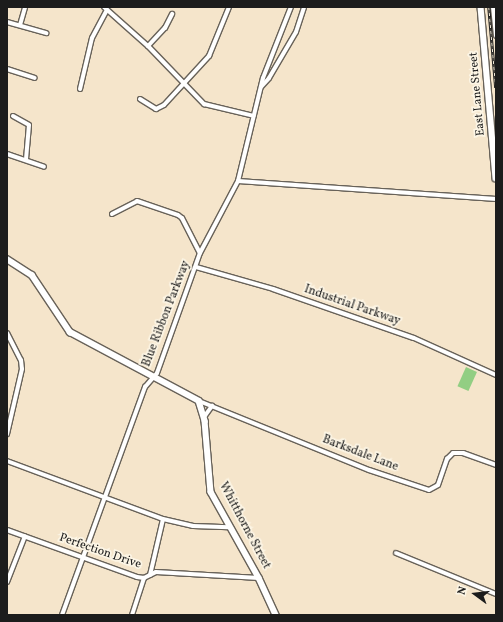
<!DOCTYPE html>
<style>
body{margin:0}
#map{position:relative;width:503px;height:622px;overflow:hidden;background:#f5e5cb;font-family:Vollkorn,serif}
div>[style]{position:absolute}
.green>*{inset:0;background:#92ce83;transform-origin:0 0}
.roads{filter:drop-shadow(1px 0 #686259) drop-shadow(-1px 0 #686259) drop-shadow(0 1px #686259) drop-shadow(0 -1px #686259)}
.street>*{height:4px;margin:-2px;padding:0 2px;transform-origin:2px;border-radius:2px;background:#fff}
.secondary>*{height:5.5px;margin:-2.75px;padding:0 2.75px;transform-origin:2.75px;border-radius:2.75px;background:#fff}
.rail>*{height:2.5px;margin-top:-1.25px;transform-origin:0;background:repeating-linear-gradient(90deg,#fcf5e5 0 3px,#1c1c1c 0 6px);box-sizing:border-box;border-block:1px solid #1c1c1c}
span{translate:-50% -50%;white-space:nowrap;text-align:center;line-height:1.15;-webkit-text-stroke:3.5px #fcf5e5;paint-order:stroke}
.street-label{font-size:12px;color:#1c1c1c}
.frame{position:absolute;inset:0;border:8px solid #1c1c1c;pointer-events:none}
.north{position:absolute;left:455px;top:574px;width:40px;height:40px;-webkit-text-stroke:3px #fcf5e5;paint-order:stroke;rotate:285deg;font-size:11px;font-weight:700;line-height:16px;text-align:center;color:#1c1c1c}
.north::after{content:'';display:block;margin:auto;width:14px;height:18px;background:#1c1c1c;clip-path:polygon(50% 0,100% 100%,50% 72%,0 100%)}
</style>
<div id="map">
<div class="green">
<div style="left:466px;top:367px;width:12px;height:21px;rotate:24deg"></div>
</div>
<div class="roads">
<div class="street">
<div style="left:104px;top:7px;width:59px;rotate:41.6deg"></div>
<div style="left:148px;top:46px;width:81px;rotate:46deg"></div>
<div style="left:204px;top:104px;width:51px;rotate:13.5deg"></div>
<div style="left:493px;top:7px;width:29px;rotate:84deg"></div>
<div style="left:7px;top:22px;width:41px;rotate:15.8deg"></div>
<div style="left:20px;top:25px;width:19px;rotate:-74deg"></div>
<div style="left:148px;top:46px;width:25px;rotate:-47deg"></div>
<div style="left:165px;top:28px;width:16px;rotate:-63deg"></div>
<div style="left:7px;top:69px;width:29px;rotate:18deg"></div>
<div style="left:261px;top:87px;width:12px;rotate:-48deg"></div>
<div style="left:269px;top:78px;width:53px;rotate:-59.6deg"></div>
<div style="left:296px;top:32px;width:26px;rotate:-72deg"></div>
<div style="left:80px;top:89px;width:52px;rotate:-76.8deg"></div>
<div style="left:92px;top:38px;width:32px;rotate:-62deg"></div>
<div style="left:140px;top:99px;width:19px;rotate:32deg"></div>
<div style="left:156px;top:109px;width:9px;rotate:-27deg"></div>
<div style="left:164px;top:105px;width:67px;rotate:-47.4deg"></div>
<div style="left:209px;top:56px;width:53px;rotate:-67.8deg"></div>
<div style="left:13px;top:116px;width:18px;rotate:29deg"></div>
<div style="left:29px;top:125px;width:35px;rotate:95deg"></div>
<div style="left:7px;top:154px;width:39px;rotate:19deg"></div>
<div style="left:238px;top:181px;width:259px;rotate:4deg"></div>
<div style="left:112px;top:214px;width:28px;rotate:-27deg"></div>
<div style="left:137px;top:201px;width:43px;rotate:18.9deg"></div>
<div style="left:178px;top:215px;width:5px;rotate:37deg"></div>
<div style="left:182px;top:218px;width:39px;rotate:63deg"></div>
<div style="left:196px;top:267px;width:80px;rotate:15.9deg"></div>
<div style="left:273px;top:289px;width:149px;rotate:19.2deg"></div>
<div style="left:414px;top:338px;width:90px;rotate:24.3deg"></div>
<div style="left:7px;top:333px;width:30px;rotate:63deg"></div>
<div style="left:21px;top:360px;width:9px;rotate:84deg"></div>
<div style="left:22px;top:369px;width:67px;rotate:103deg"></div>
<div style="left:199px;top:401px;width:183px;rotate:22.1deg"></div>
<div style="left:369px;top:470px;width:63px;rotate:18.4deg"></div>
<div style="left:429px;top:490px;width:10px;rotate:-29deg"></div>
<div style="left:438px;top:485px;width:28px;rotate:-71deg"></div>
<div style="left:447px;top:459px;width:8px;rotate:-45deg"></div>
<div style="left:453px;top:453px;width:10px"></div>
<div style="left:463px;top:453px;width:35px;rotate:20deg"></div>
<div style="left:204px;top:417px;width:14px;rotate:-54deg"></div>
<div style="left:7px;top:461px;width:166px;rotate:20.4deg"></div>
<div style="left:163px;top:519px;width:31px;rotate:13deg"></div>
<div style="left:193px;top:526px;width:36px;rotate:2deg"></div>
<div style="left:7px;top:530px;width:138px;rotate:19.9deg"></div>
<div style="left:137px;top:577px;width:7px;rotate:8deg"></div>
<div style="left:144px;top:578px;width:13px;rotate:-27deg"></div>
<div style="left:156px;top:572px;width:103px;rotate:3.3deg"></div>
<div style="left:396px;top:553px;width:108px;rotate:22.3deg"></div>
<div style="left:150px;top:575px;width:57px;rotate:-76.9deg"></div>
<div style="left:7px;top:582px;width:49px;rotate:-68.6deg"></div>
<div style="left:62px;top:615px;width:243px;rotate:-70deg"></div>
<div style="left:145px;top:387px;width:18px;rotate:-49deg"></div>
<div style="left:157px;top:373px;width:127px;rotate:-70.3deg"></div>
<div style="left:200px;top:253px;width:81px;rotate:-62.2deg"></div>
<div style="left:238px;top:181px;width:106px;rotate:-76.4deg"></div>
<div style="left:263px;top:78px;width:76px;rotate:-68.5deg"></div>
<div style="left:132px;top:615px;width:39px;rotate:-72deg"></div>
</div>
<div class="secondary">
<div style="left:481px;top:7px;width:172px;rotate:85deg"></div>
<div style="left:7px;top:259px;width:30px;rotate:33deg"></div>
<div style="left:32px;top:275px;width:69px;rotate:56.3deg"></div>
<div style="left:70px;top:332px;width:146px;rotate:28.1deg"></div>
<div style="left:199px;top:401px;width:21px;rotate:73deg"></div>
<div style="left:205px;top:421px;width:71px;rotate:85.2deg"></div>
<div style="left:211px;top:492px;width:98px;rotate:60.8deg"></div>
<div style="left:259px;top:578px;width:41px;rotate:65.3deg"></div>
</div>
</div>
<div class="rail">
<div style="left:489px;top:7px;width:81px;rotate:85.1deg"></div>
</div>
<div class="street-label">
<span style="left:478px;top:94px;rotate:-95deg">East Lane Street</span>
<span style="left:352px;top:306px;rotate:19deg">Industrial Parkway</span>
<span style="left:167px;top:314px;rotate:-69deg">Blue Ribbon Parkway</span>
<span style="left:360px;top:454px;rotate:21deg">Barksdale Lane</span>
<span style="left:244px;top:526px;rotate:62deg">Whitthorne Street</span>
<span style="left:100px;top:552px;rotate:19deg">Perfection Drive</span>
</div>
<div class="frame"></div>
<div class="north">N</div>
</div>
